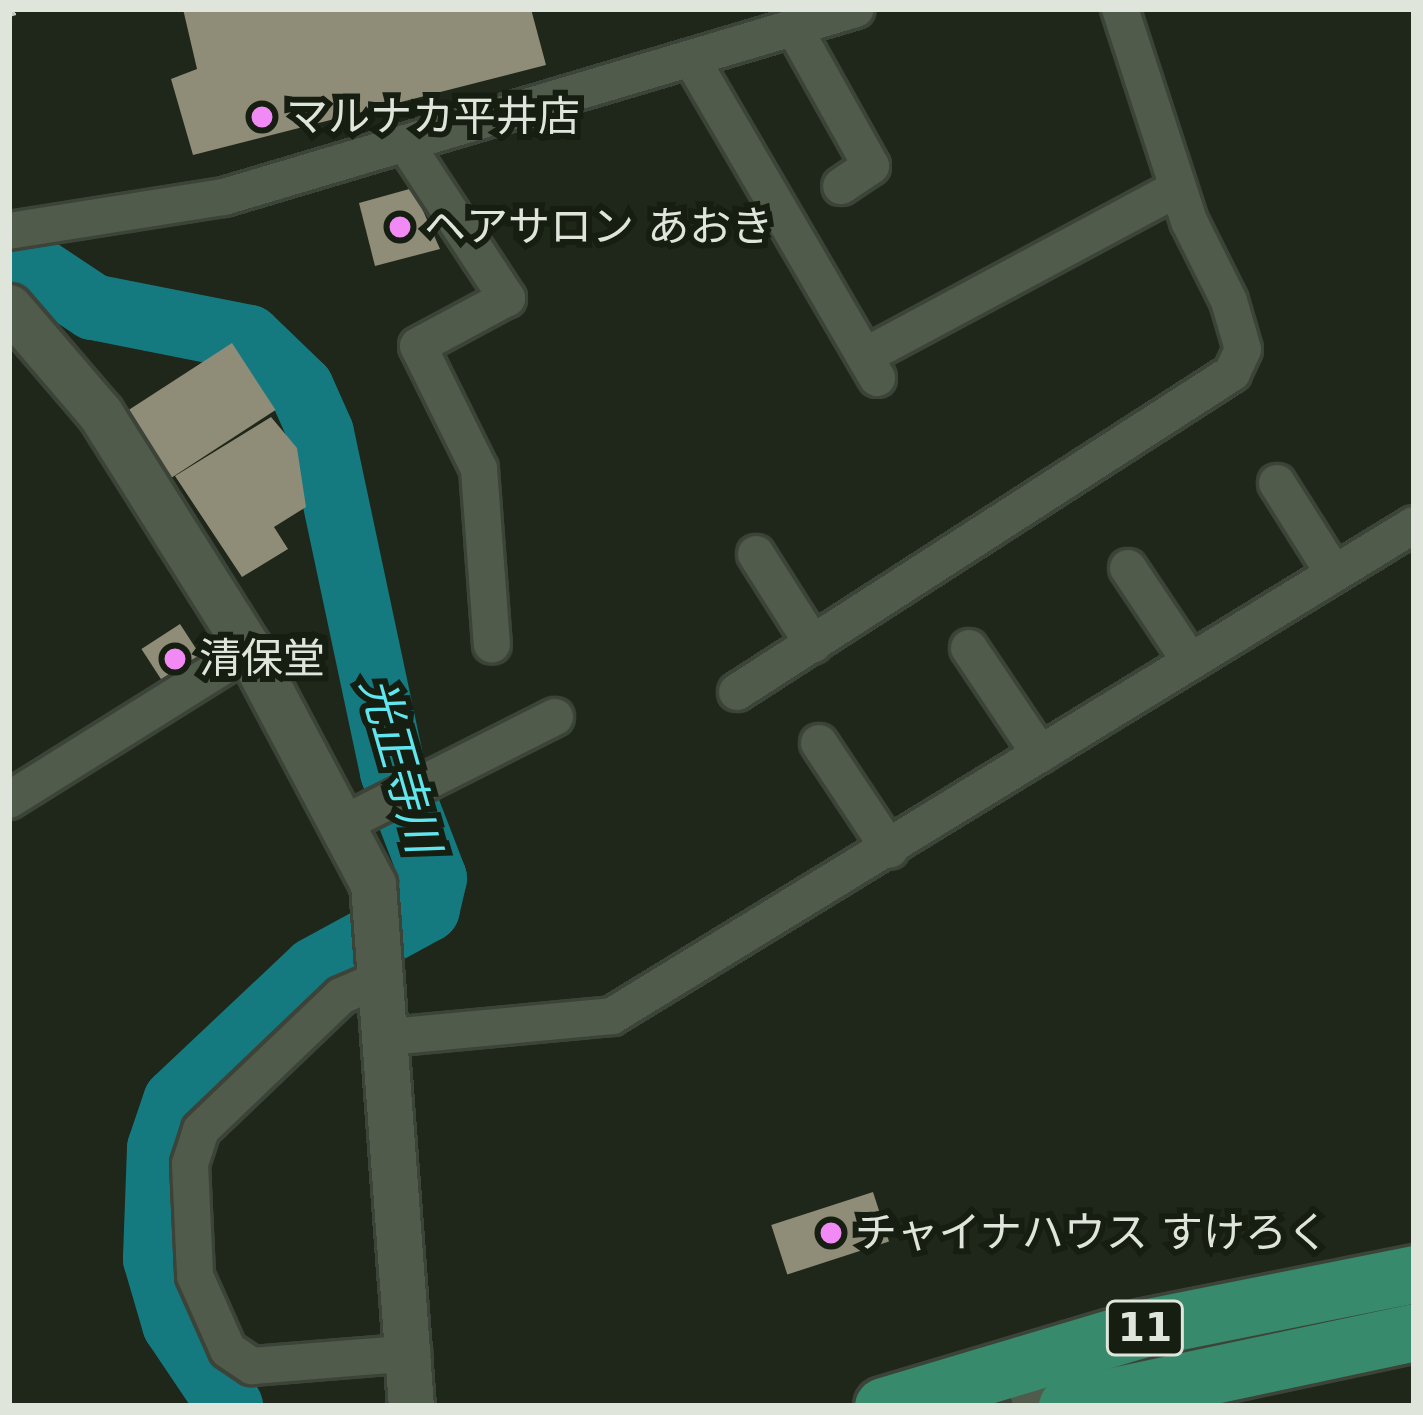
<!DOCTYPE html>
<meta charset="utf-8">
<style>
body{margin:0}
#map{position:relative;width:1423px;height:1415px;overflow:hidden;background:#1e2719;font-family:"DejaVu Sans","Noto Sans JP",sans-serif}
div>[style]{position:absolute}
.river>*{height:66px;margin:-33px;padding:0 33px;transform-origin:33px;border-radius:33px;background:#157a80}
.building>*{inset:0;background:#8f8c78;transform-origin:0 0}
.roads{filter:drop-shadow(3px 0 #3c4338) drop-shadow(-3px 0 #3c4338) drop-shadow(0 3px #3c4338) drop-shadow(0 -3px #3c4338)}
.minor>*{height:36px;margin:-18px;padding:0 18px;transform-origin:18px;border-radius:18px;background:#515b4b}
.tertiary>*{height:45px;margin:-22.5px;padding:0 22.5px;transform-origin:22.5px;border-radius:22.5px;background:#515b4b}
.trunk>*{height:57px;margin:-28.5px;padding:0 28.5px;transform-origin:28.5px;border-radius:28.5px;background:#388a6c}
.rail>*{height:9px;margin-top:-4.5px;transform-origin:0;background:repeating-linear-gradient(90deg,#c4cbc0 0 6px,transparent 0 18px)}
.dots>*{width:33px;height:33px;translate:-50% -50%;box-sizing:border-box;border:6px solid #151e10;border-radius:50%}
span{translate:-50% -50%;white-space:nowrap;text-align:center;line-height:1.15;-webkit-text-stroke:12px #151e10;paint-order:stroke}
.shield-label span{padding:3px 9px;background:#151e10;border:3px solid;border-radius:9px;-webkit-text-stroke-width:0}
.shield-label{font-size:39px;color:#dfe5db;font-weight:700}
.poi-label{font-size:42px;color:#dfe5db}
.left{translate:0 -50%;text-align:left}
.water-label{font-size:45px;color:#61e5ee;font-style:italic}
.frame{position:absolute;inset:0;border:12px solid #dfe5db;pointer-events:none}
</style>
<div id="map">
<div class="river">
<div style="left:9px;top:251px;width:101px;rotate:33.7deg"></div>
<div style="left:93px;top:307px;width:159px;rotate:11.2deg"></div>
<div style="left:249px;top:338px;width:72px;rotate:43.9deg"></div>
<div style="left:301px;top:388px;width:49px;rotate:66deg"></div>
<div style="left:321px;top:433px;width:347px;rotate:78deg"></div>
<div style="left:393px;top:772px;width:114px;rotate:68.9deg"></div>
<div style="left:434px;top:878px;width:32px;rotate:103deg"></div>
<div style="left:427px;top:909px;width:128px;rotate:151.4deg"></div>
<div style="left:315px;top:970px;width:191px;rotate:136.7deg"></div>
<div style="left:176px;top:1101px;width:50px;rotate:108.8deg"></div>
<div style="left:160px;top:1148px;width:111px;rotate:92.1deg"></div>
<div style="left:156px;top:1259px;width:68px;rotate:73.7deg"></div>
<div style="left:175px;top:1324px;width:99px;rotate:56.1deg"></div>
</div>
<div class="building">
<div style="clip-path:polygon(183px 9px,531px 9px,546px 65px,193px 155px,171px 79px,197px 69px)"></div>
<div style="clip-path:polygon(413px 188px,440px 249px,375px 266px,359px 203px)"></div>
<div style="left:232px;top:343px;width:80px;height:126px;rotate:57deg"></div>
<div style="clip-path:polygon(271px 417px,297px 448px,306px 507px,274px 527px,288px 549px,242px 577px,175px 476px)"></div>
<div style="left:180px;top:624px;width:54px;height:46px;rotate:57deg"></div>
<div style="left:873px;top:1192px;width:52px;height:107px;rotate:72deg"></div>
</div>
<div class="roads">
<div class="minor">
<div style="left:794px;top:28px;width:158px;rotate:60.8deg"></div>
<div style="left:871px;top:166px;width:36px;rotate:146deg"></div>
<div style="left:692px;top:60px;width:368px;rotate:59.8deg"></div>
<div style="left:405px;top:143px;width:186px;rotate:56.7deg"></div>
<div style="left:507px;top:298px;width:101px;rotate:151.7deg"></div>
<div style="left:418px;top:346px;width:137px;rotate:63.6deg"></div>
<div style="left:479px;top:469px;width:176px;rotate:85.8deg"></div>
<div style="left:9px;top:231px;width:218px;rotate:-9deg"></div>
<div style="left:224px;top:197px;width:659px;rotate:-16.57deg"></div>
<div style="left:865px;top:356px;width:354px;rotate:-28.2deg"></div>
<div style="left:1277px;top:483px;width:105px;rotate:57.8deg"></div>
<div style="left:756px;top:554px;width:107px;rotate:57.7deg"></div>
<div style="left:1128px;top:568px;width:108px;rotate:56.3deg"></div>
<div style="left:969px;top:648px;width:128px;rotate:56.2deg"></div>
<div style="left:737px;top:692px;width:589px;rotate:-32.8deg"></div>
<div style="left:1232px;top:373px;width:26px;rotate:-65deg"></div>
<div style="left:1243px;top:349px;width:50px;rotate:-106.3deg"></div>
<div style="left:1229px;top:301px;width:89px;rotate:-116.6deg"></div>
<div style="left:1189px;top:221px;width:223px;rotate:-108deg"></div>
<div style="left:819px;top:743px;width:128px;rotate:56.4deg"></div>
<div style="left:9px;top:800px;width:283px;rotate:-32deg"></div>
<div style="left:347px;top:822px;width:233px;rotate:-26.8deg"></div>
<div style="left:385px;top:977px;width:48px;rotate:156.6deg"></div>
<div style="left:341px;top:996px;width:194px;rotate:136.3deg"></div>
<div style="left:201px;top:1130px;width:36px;rotate:108deg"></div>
<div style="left:190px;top:1164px;width:112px;rotate:87.4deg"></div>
<div style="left:195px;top:1276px;width:81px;rotate:66deg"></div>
<div style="left:228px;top:1350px;width:29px;rotate:34deg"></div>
<div style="left:252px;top:1366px;width:161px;rotate:-4.6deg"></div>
<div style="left:390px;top:1037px;width:223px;rotate:-5.4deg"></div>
<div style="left:612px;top:1016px;width:940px;rotate:-31.48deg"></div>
<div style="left:1020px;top:1364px;width:44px;rotate:74.1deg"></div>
</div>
<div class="tertiary">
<div style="left:9px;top:307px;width:140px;rotate:49.4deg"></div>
<div style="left:100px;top:413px;width:280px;rotate:57.8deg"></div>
<div style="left:249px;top:650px;width:265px;rotate:62.1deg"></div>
<div style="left:373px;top:884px;width:523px;rotate:85.84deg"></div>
</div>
<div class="trunk">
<div style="left:883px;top:1406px;width:272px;rotate:-16.6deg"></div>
<div style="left:1144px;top:1328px;width:275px;rotate:-11.3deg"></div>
<div style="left:1067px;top:1406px;width:355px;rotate:-12deg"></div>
</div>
</div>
<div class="rail">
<div style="left:9px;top:12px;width:10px;rotate:-17deg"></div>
</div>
<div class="dots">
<div style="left:262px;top:117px;background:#f18af4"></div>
<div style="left:400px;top:227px;background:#f18af4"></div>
<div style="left:175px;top:659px;background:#f18af4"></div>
<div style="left:831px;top:1233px;background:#f18af4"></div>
</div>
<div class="shield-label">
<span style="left:1145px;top:1328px">11</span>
</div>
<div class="poi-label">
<span class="left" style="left:286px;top:117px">マルナカ平井店</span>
<span class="left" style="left:424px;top:227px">ヘアサロン あおき</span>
<span class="left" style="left:199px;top:659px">清保堂</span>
<span class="left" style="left:855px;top:1233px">チャイナハウス すけろく</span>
</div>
<div class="water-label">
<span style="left:400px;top:765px;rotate:74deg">光正寺川</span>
</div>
<div class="frame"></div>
</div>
